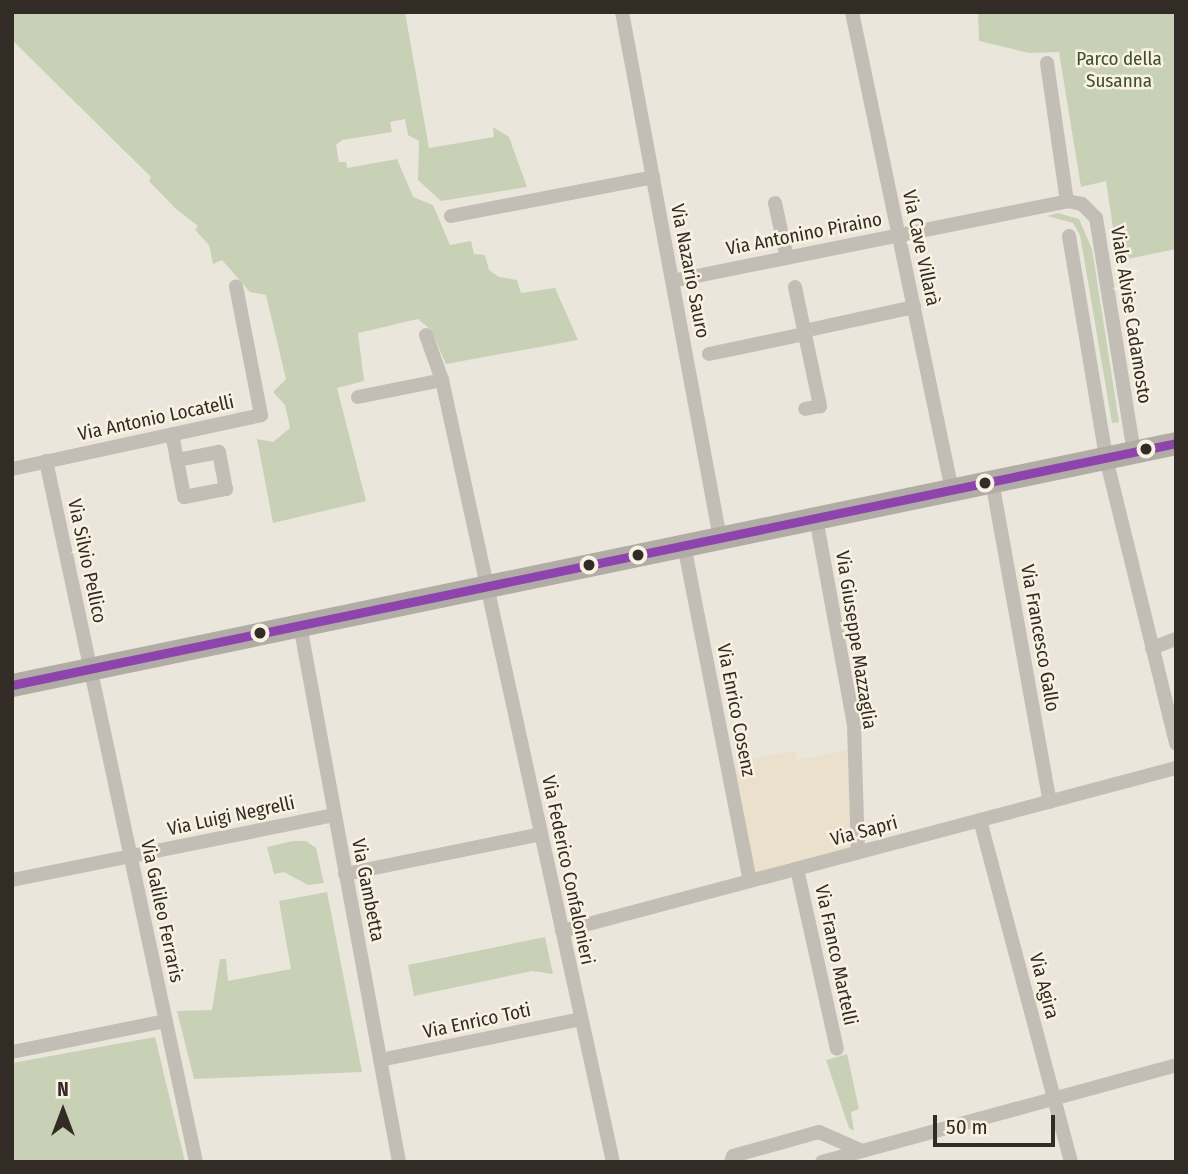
<!DOCTYPE html>
<meta charset="utf-8">
<style>
body{margin:0}
#map{position:relative;width:1188px;height:1174px;overflow:hidden;background:#ebe6dc;font-family:"Fira Sans Condensed",sans-serif}
div>[style]{position:absolute}
.green>*{inset:0;background:#c8d1b6}
.plaza>*{inset:0;background:#eae0cb}
.minor>*{height:14px;margin:-7px;padding:0 7px;transform-origin:7px;border-radius:7px;background:#c3beb5}
.primary>*{height:23px;margin:-11.5px;padding:0 11.5px;transform-origin:11.5px;border-radius:11.5px;background:#b1aca5}
.bus-1>*{height:9px;margin:-4.5px;padding:0 4.5px;transform-origin:4.5px;border-radius:4.5px;background:#8e44ad}
.dots>*{width:19px;height:19px;translate:-50% -50%;box-sizing:border-box;border:4px solid #f9f2e2;border-radius:50%}
span{translate:-50% -50%;white-space:nowrap;text-align:center;line-height:1.15;-webkit-text-stroke:5px #f9f2e2;paint-order:stroke}
.park-label{font-size:19px;color:#3c5128}
.street-label{font-size:19px;color:#332b25}
.frame{position:absolute;inset:0;border:14px solid #332b25;pointer-events:none}
.north{position:absolute;left:28px;top:1076px;width:70px;height:70px;-webkit-text-stroke:5px #f9f2e2;paint-order:stroke;rotate:0deg;font-size:19px;font-weight:700;line-height:28px;text-align:center;color:#332b25}
.north::after{content:'';display:block;margin:auto;width:24px;height:32px;background:#332b25;clip-path:polygon(50% 0,100% 100%,50% 72%,0 100%)}
.scale{position:absolute;left:933px;top:1115px;width:122px;height:32px;box-sizing:border-box;border:4px solid #332b25;border-top:0;padding-left:9px;font-size:21px;line-height:24px;white-space:nowrap;color:#332b25;-webkit-text-stroke:5px #f9f2e2;paint-order:stroke}
</style>
<div id="map">
<div class="green">
<div style="clip-path:polygon(12px 12px,405px 12px,429px 148px,494px 137px,493px 127px,509px 137px,527px 187px,441px 201px,418px 180px,419px 141px,408px 135px,405px 119px,390px 122px,392px 132px,342px 140px,336px 145px,339px 162px,346px 162px,347px 168px,397px 159px,413px 197px,433px 205px,450px 245px,471px 241px,474px 254px,485px 255px,489px 270px,499px 277px,517px 280px,521px 293px,555px 288px,578px 340px,446px 364px,431px 330px,418px 319px,358px 333px,364px 381px,337px 388px,366px 501px,273px 523px,257px 439px,273px 442px,290px 428px,285px 405px,273px 392px,286px 379px,266px 295px,250px 292px,222px 260px,213px 264px,209px 245px,195px 230px,198px 226px,176px 209px,149px 181px,151px 177px,12px 40px)"></div>
<div style="clip-path:polygon(978px 12px,1176px 12px,1176px 249px,1118px 261px,1106px 181px,1081px 187px,1059px 52px,1029px 53px,979px 41px)"></div>
<div style="clip-path:polygon(1058px 213px,1079px 219px,1092px 249px,1119px 422px,1112px 423px,1080px 235px,1073px 223px,1047px 216px)"></div>
<div style="clip-path:polygon(293px 841px,306px 841px,316px 848px,324px 883px,308px 885px,284px 872px,274px 874px,267px 847px)"></div>
<div style="clip-path:polygon(327px 892px,362px 1072px,194px 1079px,177px 1011px,212px 1010px,220px 959px,226px 959px,228px 981px,291px 969px,279px 901px)"></div>
<div style="clip-path:polygon(545px 937px,553px 974px,532px 971px,414px 996px,408px 965px)"></div>
<div style="clip-path:polygon(155px 1037px,185px 1162px,12px 1162px,12px 1063px)"></div>
<div style="clip-path:polygon(847px 1054px,859px 1109px,851px 1112px,854px 1131px,849px 1128px,826px 1060px)"></div>
</div>
<div class="plaza">
<div style="clip-path:polygon(852px 749px,858px 852px,750px 881px,727px 763px,795px 751px,797px 760px)"></div>
</div>
<div class="minor">
<div style="left:622px;top:12px;width:535px;rotate:79.45deg"></div>
<div style="left:852px;top:12px;width:488px;rotate:78.2deg"></div>
<div style="left:1047px;top:63px;width:139px;rotate:81.8deg"></div>
<div style="left:775px;top:203px;width:56px;rotate:77.7deg"></div>
<div style="left:451px;top:216px;width:206px;rotate:-10.9deg"></div>
<div style="left:1069px;top:236px;width:225px;rotate:80.5deg"></div>
<div style="left:1106px;top:458px;width:294px;rotate:76.2deg"></div>
<div style="left:672px;top:281px;width:403px;rotate:-11.4deg"></div>
<div style="left:1067px;top:201px;width:15px;rotate:11deg"></div>
<div style="left:1082px;top:204px;width:20px;rotate:45deg"></div>
<div style="left:1096px;top:218px;width:237px;rotate:80.8deg"></div>
<div style="left:795px;top:287px;width:122px;rotate:78.1deg"></div>
<div style="left:820px;top:406px;width:15px;rotate:169deg"></div>
<div style="left:804px;top:331px;width:113px;rotate:-12.3deg"></div>
<div style="left:426px;top:335px;width:48px;rotate:70.4deg"></div>
<div style="left:442px;top:380px;width:800px;rotate:77.67deg"></div>
<div style="left:709px;top:354px;width:98px;rotate:-11.8deg"></div>
<div style="left:358px;top:397px;width:86px;rotate:-11.4deg"></div>
<div style="left:172px;top:434px;width:26px;rotate:79deg"></div>
<div style="left:177px;top:460px;width:38px;rotate:79deg"></div>
<div style="left:184px;top:497px;width:43px;rotate:-10.8deg"></div>
<div style="left:226px;top:489px;width:38px;rotate:-101deg"></div>
<div style="left:219px;top:452px;width:43px;rotate:169.2deg"></div>
<div style="left:46px;top:461px;width:717px;rotate:77.92deg"></div>
<div style="left:12px;top:469px;width:255px;rotate:-12.2deg"></div>
<div style="left:261px;top:415px;width:131px;rotate:-101deg"></div>
<div style="left:992px;top:481px;width:326px;rotate:79.8deg"></div>
<div style="left:816px;top:518px;width:210px;rotate:79.6deg"></div>
<div style="left:854px;top:725px;width:127px;rotate:88.2deg"></div>
<div style="left:684px;top:545px;width:342px;rotate:78.9deg"></div>
<div style="left:300px;top:625px;width:546px;rotate:79.55deg"></div>
<div style="left:1152px;top:648px;width:26px;rotate:-21deg"></div>
<div style="left:980px;top:820px;width:354px;rotate:75.1deg"></div>
<div style="left:797px;top:869px;width:184px;rotate:77.5deg"></div>
<div style="left:345px;top:874px;width:200px;rotate:-11.5deg"></div>
<div style="left:12px;top:880px;width:328px;rotate:-11.4deg"></div>
<div style="left:562px;top:931px;width:635px;rotate:-14.87deg"></div>
<div style="left:12px;top:1052px;width:157px;rotate:-11.4deg"></div>
<div style="left:380px;top:1060px;width:205px;rotate:-11.5deg"></div>
<div style="left:731px;top:1162px;width:6px;rotate:-72deg"></div>
<div style="left:733px;top:1156px;width:89px;rotate:-15.6deg"></div>
<div style="left:819px;top:1132px;width:47px;rotate:23.8deg"></div>
<div style="left:822px;top:1162px;width:367px;rotate:-15.3deg"></div>
</div>
<div class="primary">
<div style="left:12px;top:685px;width:1189px;rotate:-11.74deg"></div>
</div>
<div class="bus-1">
<div style="left:12px;top:685px;width:1189px;rotate:-11.74deg"></div>
</div>
<div class="dots">
<div style="left:1146px;top:449px;background:#332b25"></div>
<div style="left:985px;top:483px;background:#332b25"></div>
<div style="left:638px;top:555px;background:#332b25"></div>
<div style="left:589px;top:565px;background:#332b25"></div>
<div style="left:260px;top:633px;background:#332b25"></div>
</div>
<div class="park-label">
<span style="left:1119px;top:70px">Parco della<br>Susanna</span>
</div>
<div class="street-label">
<span style="left:804px;top:234px;rotate:-11deg">Via Antonino Piraino</span>
<span style="left:921px;top:248px;rotate:78deg">Via Cave Villarà</span>
<span style="left:690px;top:271px;rotate:79deg">Via Nazario Sauro</span>
<span style="left:1131px;top:315px;rotate:81deg">Viale Alvise Cadamosto</span>
<span style="left:156px;top:418px;rotate:-12deg">Via Antonio Locatelli</span>
<span style="left:87px;top:561px;rotate:78deg">Via Silvio Pellico</span>
<span style="left:1040px;top:638px;rotate:80deg">Via Francesco Gallo</span>
<span style="left:856px;top:640px;rotate:81deg">Via Giuseppe Mazzaglia</span>
<span style="left:736px;top:710px;rotate:79deg">Via Enrico Cosenz</span>
<span style="left:231px;top:816px;rotate:-12deg">Via Luigi Negrelli</span>
<span style="left:864px;top:831px;rotate:-15deg">Via Sapri</span>
<span style="left:568px;top:870px;rotate:78deg">Via Federico Confalonieri</span>
<span style="left:368px;top:890px;rotate:79deg">Via Gambetta</span>
<span style="left:162px;top:911px;rotate:78deg">Via Galileo Ferraris</span>
<span style="left:836px;top:955px;rotate:78deg">Via Franco Martelli</span>
<span style="left:1044px;top:986px;rotate:75deg">Via Agira</span>
<span style="left:477px;top:1021px;rotate:-12deg">Via Enrico Toti</span>
</div>
<div class="frame"></div>
<div class="north">N</div>
<div class="scale">50 m</div>
</div>
